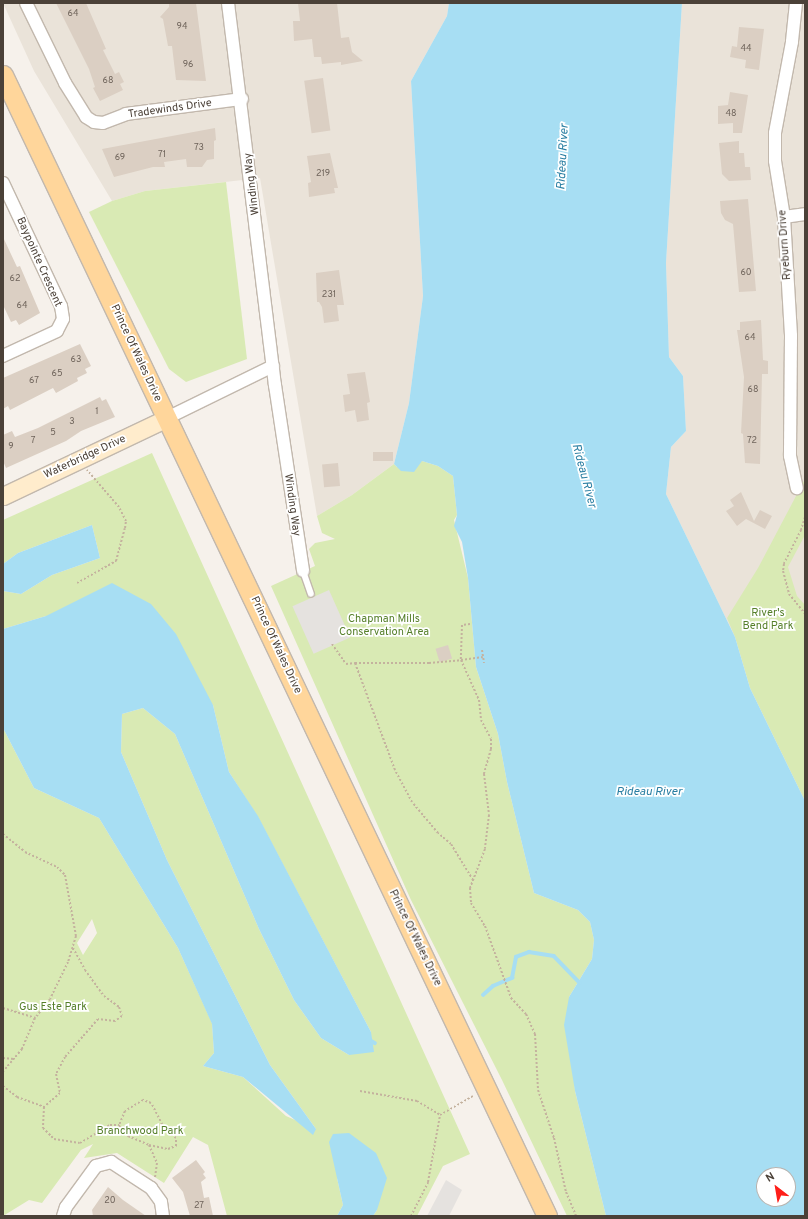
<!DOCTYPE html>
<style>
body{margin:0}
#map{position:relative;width:808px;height:1219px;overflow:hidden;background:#f6f1eb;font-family:Overpass,sans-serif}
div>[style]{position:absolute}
.residential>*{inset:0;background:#eae3d9}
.green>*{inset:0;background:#d9eab4}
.parking>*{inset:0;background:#e5e2df;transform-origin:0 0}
.water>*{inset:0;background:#a7def3}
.stream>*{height:3.5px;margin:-1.75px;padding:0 1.75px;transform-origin:1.75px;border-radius:1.75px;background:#a7def3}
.building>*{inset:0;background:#dbcfc3;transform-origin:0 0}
.path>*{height:2px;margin-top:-1px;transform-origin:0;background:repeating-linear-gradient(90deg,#c4b29e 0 2px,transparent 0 4px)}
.roads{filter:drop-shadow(1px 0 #c2b8ad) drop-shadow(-1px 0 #c2b8ad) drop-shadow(0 1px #c2b8ad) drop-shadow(0 -1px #c2b8ad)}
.lane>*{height:6px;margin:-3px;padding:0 3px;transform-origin:3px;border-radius:3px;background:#fff}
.street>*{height:12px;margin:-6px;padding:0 6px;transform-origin:6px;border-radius:6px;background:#fff}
.secondary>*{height:17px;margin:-8.5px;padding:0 8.5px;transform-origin:8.5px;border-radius:8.5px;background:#ffeccc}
.primary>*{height:19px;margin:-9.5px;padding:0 9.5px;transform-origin:9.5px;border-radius:9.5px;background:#ffd69b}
span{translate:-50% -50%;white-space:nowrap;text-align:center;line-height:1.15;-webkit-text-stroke:3.5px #fff;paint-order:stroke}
.number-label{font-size:9px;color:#6f645b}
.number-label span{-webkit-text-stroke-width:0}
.street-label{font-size:11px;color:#4b4138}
.park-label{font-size:11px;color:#557f29}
.water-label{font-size:12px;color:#297ea2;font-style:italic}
.frame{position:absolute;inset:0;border:4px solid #4b4138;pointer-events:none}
.north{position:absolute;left:756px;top:1167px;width:40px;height:40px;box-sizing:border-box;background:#fff;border:1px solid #b7b3af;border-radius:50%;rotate:329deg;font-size:11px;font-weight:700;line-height:16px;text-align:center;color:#4b4138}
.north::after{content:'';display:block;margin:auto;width:14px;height:18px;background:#fe1f1a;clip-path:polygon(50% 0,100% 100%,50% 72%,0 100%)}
</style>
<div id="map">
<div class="residential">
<div style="clip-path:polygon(3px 3px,449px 3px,447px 16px,411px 81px,423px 296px,409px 403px,394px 464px,352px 495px,317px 516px,260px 178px,145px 191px,112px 201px,34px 71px)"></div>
<div style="clip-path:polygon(682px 3px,805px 3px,805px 801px,735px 637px,666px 494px,671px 447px,686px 431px,683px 376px,669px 357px,666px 263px)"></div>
</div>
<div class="green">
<div style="clip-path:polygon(226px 182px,247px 359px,186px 382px,169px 369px,89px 212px,112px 201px,145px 191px)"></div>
<div style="clip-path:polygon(evenodd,152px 453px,470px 1154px,443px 1166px,417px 1216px,373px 1216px,377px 1210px,337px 1178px,343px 1205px,337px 1216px,227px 1216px,208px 1145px,193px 1137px,164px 1183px,117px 1153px,84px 1158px,93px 1144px,81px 1150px,42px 1203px,29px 1200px,3px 1216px,3px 728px,34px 788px,99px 818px,178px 948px,212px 1023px,214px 1053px,203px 1066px,243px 1077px,286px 1116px,316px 1129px,270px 1065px,167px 860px,121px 752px,122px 714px,143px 708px,175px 734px,259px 929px,294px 1000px,321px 1038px,349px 1055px,371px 1032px,258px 817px,229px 772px,213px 705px,46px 616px,3px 629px,3px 591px,21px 594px,52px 575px,100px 558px,92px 525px,18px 553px,3px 564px,3px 520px,152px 453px,92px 919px,97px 933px,83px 955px,77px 943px,92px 919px)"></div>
<div style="clip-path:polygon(422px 461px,438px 466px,453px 476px,457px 515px,454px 520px,468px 578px,476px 667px,498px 734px,507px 782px,534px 893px,578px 910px,590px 922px,594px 940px,592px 959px,569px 997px,575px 1091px,606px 1216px,567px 1216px,502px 1080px,411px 900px,271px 586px,315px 566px,309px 549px,315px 543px,335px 539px,322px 533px,317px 516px,352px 495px,394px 464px,397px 467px)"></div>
<div style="clip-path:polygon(805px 479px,805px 535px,788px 567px,797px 596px,805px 605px,805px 801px,750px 688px,735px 637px,727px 618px,758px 568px)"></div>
</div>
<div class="parking">
<div style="left:329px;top:590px;width:52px;height:40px;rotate:66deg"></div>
<div style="clip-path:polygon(446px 1180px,462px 1190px,449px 1216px,427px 1216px)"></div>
</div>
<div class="water">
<div style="clip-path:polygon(evenodd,449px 3px,682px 3px,666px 263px,669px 357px,683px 376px,686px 431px,671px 447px,666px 494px,735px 637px,750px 688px,805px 801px,805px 1216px,606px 1216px,575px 1091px,564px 1025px,569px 997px,592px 959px,594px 940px,590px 922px,578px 910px,534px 893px,507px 782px,498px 734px,476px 667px,468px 578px,462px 542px,454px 526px,457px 515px,453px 476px,438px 466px,422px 461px,414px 472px,401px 471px,394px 464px,409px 403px,423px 296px,411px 81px,447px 16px,449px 3px,764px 1175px,788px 1175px,788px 1199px,764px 1199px,764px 1175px)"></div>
<div style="clip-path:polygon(92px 525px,100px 558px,52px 575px,21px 594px,3px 591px,3px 564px,18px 553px)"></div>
<div style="clip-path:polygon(112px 583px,151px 604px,176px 634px,213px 705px,229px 772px,258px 816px,371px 1032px,374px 1052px,349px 1055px,321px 1038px,294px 1000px,259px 929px,175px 734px,143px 708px,122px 714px,121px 752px,167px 860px,270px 1065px,316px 1129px,313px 1135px,243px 1077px,203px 1066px,214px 1053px,212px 1024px,178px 948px,99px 818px,34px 788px,3px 728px,3px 629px,46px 616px)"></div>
<div style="clip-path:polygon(349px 1133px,376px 1153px,387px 1178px,377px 1210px,373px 1216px,337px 1216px,343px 1205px,329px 1142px,333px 1134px)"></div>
</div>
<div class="stream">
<div style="left:483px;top:995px;width:13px;rotate:-42deg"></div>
<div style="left:493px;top:986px;width:21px;rotate:-23deg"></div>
<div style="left:512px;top:978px;width:21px;rotate:-79deg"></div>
<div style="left:516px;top:957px;width:14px;rotate:-21deg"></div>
<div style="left:529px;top:952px;width:25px;rotate:9deg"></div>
<div style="left:554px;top:956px;width:37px;rotate:46deg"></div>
<div style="left:368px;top:1039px;width:8px;rotate:30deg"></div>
</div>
<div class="building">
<div style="clip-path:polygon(56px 3px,86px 3px,106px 49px,103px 50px,115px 74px,119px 72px,124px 82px,120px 84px,123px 90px,100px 101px,93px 88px,95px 87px,89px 69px)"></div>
<div style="clip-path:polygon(169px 3px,196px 3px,206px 81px,176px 80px,172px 46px,168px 46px,163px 19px,160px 17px,169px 7px)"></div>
<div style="clip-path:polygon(298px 3px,337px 3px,341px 38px,349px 37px,352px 52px,363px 61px,341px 65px,341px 62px,322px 64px,321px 57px,314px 57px,312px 39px,294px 41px,293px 21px,300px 21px)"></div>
<div style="clip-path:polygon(739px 27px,764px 29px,759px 70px,745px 68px,746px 60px,730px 57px,732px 46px,737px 47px)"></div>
<div style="left:323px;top:78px;width:53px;height:19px;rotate:82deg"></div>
<div style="clip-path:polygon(730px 92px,748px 95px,742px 133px,733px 133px,733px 123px,718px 124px,718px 106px,728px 105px)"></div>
<div style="clip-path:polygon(215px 128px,216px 140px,214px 141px,214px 159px,207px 160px,202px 167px,187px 167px,186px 159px,164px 162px,165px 167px,153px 167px,114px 177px,102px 149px)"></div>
<div style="clip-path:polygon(739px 141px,739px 153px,744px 153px,745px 167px,750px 167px,751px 180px,729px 181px,722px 174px,719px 143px)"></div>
<div style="clip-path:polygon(330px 153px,338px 188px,334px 188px,335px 193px,309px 197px,308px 183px,311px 182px,307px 156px)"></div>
<div style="clip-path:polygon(748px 199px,756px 291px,739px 292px,733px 224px,725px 220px,721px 213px,720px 201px)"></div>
<div style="clip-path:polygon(3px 237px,17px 267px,20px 266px,40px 313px,19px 325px,16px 320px,11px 322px,3px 305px)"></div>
<div style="clip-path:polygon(339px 270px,344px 305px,337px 305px,339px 321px,324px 323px,322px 307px,319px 302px,317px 302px,316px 273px)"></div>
<div style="clip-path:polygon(761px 320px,763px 360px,768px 361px,768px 374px,762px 374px,760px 464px,745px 463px,743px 434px,741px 433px,744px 377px,737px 330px,740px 330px,740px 322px)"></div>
<div style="clip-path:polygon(80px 344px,91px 366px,85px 369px,87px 373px,77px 378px,78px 381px,56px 393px,53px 388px,10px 410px,8px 406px,3px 409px,3px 378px)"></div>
<div style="clip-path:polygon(365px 372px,370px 402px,367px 403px,369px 420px,357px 422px,355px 410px,345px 412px,343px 395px,350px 394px,347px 374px)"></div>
<div style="clip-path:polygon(100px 397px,102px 401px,106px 399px,115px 417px,81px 431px,66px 441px,6px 468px,3px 461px,3px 435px,12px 431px,15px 437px,38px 428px)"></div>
<div style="left:373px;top:452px;width:20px;height:9px"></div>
<div style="left:338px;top:463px;width:23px;height:16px;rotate:85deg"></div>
<div style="clip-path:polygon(741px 492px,754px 521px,760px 510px,772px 516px,765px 529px,746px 519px,737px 526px,726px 511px,734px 506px,730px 500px)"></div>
<div style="left:448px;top:645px;width:14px;height:13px;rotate:73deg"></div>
<div style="clip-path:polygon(196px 1160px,205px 1172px,203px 1174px,206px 1178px,201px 1182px,204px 1198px,209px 1197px,213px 1216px,190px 1216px,183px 1192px,172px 1178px)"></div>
<div style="clip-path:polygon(108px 1187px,123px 1200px,146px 1216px,93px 1216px,92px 1210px)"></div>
</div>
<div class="path">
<div style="left:805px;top:517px;width:14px;rotate:107deg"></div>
<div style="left:801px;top:530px;width:38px;rotate:117deg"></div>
<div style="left:784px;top:564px;width:7px;rotate:98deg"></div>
<div style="left:783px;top:571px;width:24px;rotate:75deg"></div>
<div style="left:789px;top:594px;width:26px;rotate:51deg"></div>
<div style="left:77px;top:583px;width:45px;rotate:-29.4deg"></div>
<div style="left:116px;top:561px;width:34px;rotate:-75deg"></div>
<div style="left:125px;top:528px;width:7px;rotate:-82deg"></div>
<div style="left:126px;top:521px;width:16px;rotate:-117deg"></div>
<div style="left:119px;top:507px;width:49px;rotate:-130.9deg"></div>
<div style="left:470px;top:624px;width:8px;rotate:173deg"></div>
<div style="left:462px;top:625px;width:35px;rotate:92deg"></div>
<div style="left:461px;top:660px;width:22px;rotate:-8deg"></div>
<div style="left:332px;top:644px;width:24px;rotate:55deg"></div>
<div style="left:346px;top:664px;width:9px;rotate:-6deg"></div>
<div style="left:482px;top:650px;width:13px;rotate:81deg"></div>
<div style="left:3px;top:834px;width:28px;rotate:39deg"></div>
<div style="left:25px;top:852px;width:35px;rotate:25deg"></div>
<div style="left:57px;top:867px;width:11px;rotate:45deg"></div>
<div style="left:65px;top:875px;width:62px;rotate:79.8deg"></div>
<div style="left:76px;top:936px;width:27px;rotate:107deg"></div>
<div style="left:68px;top:962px;width:41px;rotate:115.9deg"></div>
<div style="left:50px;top:999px;width:24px;rotate:128deg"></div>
<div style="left:35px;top:1018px;width:34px;rotate:113deg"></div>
<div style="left:22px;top:1049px;width:30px;rotate:130deg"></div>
<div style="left:473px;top:880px;width:42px;rotate:-121.4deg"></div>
<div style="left:451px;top:844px;width:17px;rotate:-140deg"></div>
<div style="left:438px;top:833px;width:40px;rotate:-130deg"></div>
<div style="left:412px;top:802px;width:36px;rotate:-118deg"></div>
<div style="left:395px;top:770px;width:114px;rotate:-110.5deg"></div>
<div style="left:355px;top:663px;width:74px"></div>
<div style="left:429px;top:663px;width:32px;rotate:-5deg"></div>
<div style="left:461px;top:660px;width:44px;rotate:65.8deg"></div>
<div style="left:479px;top:700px;width:20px;rotate:84deg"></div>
<div style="left:481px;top:720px;width:21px;rotate:62deg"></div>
<div style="left:491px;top:739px;width:10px;rotate:90deg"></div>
<div style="left:491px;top:749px;width:26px;rotate:106deg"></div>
<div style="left:484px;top:774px;width:41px;rotate:83deg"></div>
<div style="left:489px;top:815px;width:34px;rotate:97deg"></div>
<div style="left:485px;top:849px;width:42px;rotate:111deg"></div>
<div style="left:470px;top:888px;width:15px;rotate:86deg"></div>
<div style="left:471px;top:903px;width:27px;rotate:59deg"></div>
<div style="left:485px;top:926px;width:77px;rotate:70.1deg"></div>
<div style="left:511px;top:998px;width:22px;rotate:47deg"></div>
<div style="left:526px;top:1014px;width:22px;rotate:66deg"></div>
<div style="left:535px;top:1034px;width:56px;rotate:86.9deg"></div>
<div style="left:538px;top:1090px;width:51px;rotate:71.6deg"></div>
<div style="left:554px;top:1138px;width:55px;rotate:77.5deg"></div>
<div style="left:566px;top:1192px;width:26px;rotate:67deg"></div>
<div style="left:73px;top:948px;width:25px;rotate:61deg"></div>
<div style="left:85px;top:970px;width:32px;rotate:54deg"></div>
<div style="left:104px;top:996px;width:19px;rotate:36deg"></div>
<div style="left:119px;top:1007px;width:9px;rotate:72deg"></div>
<div style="left:122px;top:1016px;width:9px;rotate:144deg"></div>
<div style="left:115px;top:1021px;width:17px;rotate:-173deg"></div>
<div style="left:98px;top:1019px;width:50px;rotate:131deg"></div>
<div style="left:65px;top:1057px;width:19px;rotate:118deg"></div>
<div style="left:56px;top:1074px;width:19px;rotate:78deg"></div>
<div style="left:60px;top:1093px;width:21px;rotate:139deg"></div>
<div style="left:44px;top:1107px;width:21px;rotate:93deg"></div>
<div style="left:43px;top:1128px;width:16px;rotate:45deg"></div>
<div style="left:54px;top:1139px;width:26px;rotate:9deg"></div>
<div style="left:80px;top:1143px;width:35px;rotate:-31deg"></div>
<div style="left:110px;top:1125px;width:9px"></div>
<div style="left:3px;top:1008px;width:34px;rotate:17deg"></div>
<div style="left:3px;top:1058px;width:11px;rotate:5deg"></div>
<div style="left:3px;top:1086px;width:18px;rotate:38deg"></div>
<div style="left:17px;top:1097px;width:29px;rotate:20deg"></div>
<div style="left:360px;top:1091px;width:58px;rotate:10deg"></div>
<div style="left:417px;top:1101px;width:27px;rotate:31deg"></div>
<div style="left:149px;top:1145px;width:19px;rotate:12deg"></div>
<div style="left:168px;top:1149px;width:9px;rotate:-21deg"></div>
<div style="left:176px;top:1146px;width:8px;rotate:-90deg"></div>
<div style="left:176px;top:1138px;width:16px;rotate:-140deg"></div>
<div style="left:164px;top:1128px;width:28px;rotate:-117deg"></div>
<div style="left:151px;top:1103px;width:9px;rotate:-159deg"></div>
<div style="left:143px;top:1100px;width:21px;rotate:149deg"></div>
<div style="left:125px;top:1111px;width:15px;rotate:113deg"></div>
<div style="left:119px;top:1125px;width:6px;rotate:72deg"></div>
<div style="left:121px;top:1131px;width:9px;rotate:36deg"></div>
<div style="left:128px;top:1136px;width:23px;rotate:23deg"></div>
<div style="left:149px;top:1145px;width:20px;rotate:66deg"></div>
<div style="left:157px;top:1163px;width:15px;rotate:98deg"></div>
<div style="left:411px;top:1216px;width:38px;rotate:-63deg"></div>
<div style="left:428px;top:1182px;width:68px;rotate:-79.8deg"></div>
<div style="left:440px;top:1115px;width:38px;rotate:-30deg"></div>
</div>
<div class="roads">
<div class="lane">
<div style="left:303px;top:571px;width:24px;rotate:71deg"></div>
</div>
<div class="street">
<div style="left:26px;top:3px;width:89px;rotate:64deg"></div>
<div style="left:65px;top:83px;width:40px;rotate:58deg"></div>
<div style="left:86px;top:117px;width:9px;rotate:32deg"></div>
<div style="left:94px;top:122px;width:9px;rotate:6deg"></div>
<div style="left:103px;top:123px;width:25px;rotate:-21deg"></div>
<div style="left:126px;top:114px;width:117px;rotate:-7.4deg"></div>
<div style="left:228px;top:3px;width:385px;rotate:83deg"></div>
<div style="left:275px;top:385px;width:188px;rotate:81.4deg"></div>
<div style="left:796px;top:3px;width:39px;rotate:96deg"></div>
<div style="left:792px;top:42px;width:93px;rotate:100.6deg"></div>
<div style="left:775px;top:133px;width:28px;rotate:90deg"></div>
<div style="left:775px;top:161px;width:57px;rotate:80.9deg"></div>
<div style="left:784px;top:217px;width:119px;rotate:86.6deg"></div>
<div style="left:791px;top:336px;width:120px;rotate:90.5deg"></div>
<div style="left:790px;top:456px;width:33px;rotate:78deg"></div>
<div style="left:3px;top:183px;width:136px;rotate:64.8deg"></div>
<div style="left:61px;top:306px;width:13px;rotate:81deg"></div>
<div style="left:63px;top:319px;width:13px;rotate:117deg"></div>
<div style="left:57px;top:331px;width:60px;rotate:155.2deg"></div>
<div style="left:784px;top:217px;width:21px;rotate:-8deg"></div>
<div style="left:167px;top:418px;width:118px;rotate:-26.1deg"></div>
<div style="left:63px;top:1216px;width:9px;rotate:-72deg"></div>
<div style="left:66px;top:1207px;width:51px;rotate:-53.8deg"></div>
<div style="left:96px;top:1166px;width:16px;rotate:-15deg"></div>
<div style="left:111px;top:1162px;width:48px;rotate:33deg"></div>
<div style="left:151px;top:1188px;width:17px;rotate:54deg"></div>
<div style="left:161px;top:1202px;width:14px;rotate:82deg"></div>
</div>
<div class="secondary">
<div style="left:3px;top:496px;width:182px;rotate:-25.4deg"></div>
</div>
<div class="primary">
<div style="left:3px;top:75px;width:1264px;rotate:64.51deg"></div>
</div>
</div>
<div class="number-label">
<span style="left:73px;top:14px">64</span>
<span style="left:182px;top:27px">94</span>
<span style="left:746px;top:49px">44</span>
<span style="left:188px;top:65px">96</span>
<span style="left:108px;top:81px">68</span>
<span style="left:731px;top:114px">48</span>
<span style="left:199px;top:148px">73</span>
<span style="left:162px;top:155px">71</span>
<span style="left:120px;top:158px">69</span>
<span style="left:323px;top:174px">219</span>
<span style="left:746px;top:273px">60</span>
<span style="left:15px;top:279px">62</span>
<span style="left:329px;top:295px">231</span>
<span style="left:22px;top:306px">64</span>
<span style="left:750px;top:338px">64</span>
<span style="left:76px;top:360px">63</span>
<span style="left:57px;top:374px">65</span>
<span style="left:34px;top:381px">67</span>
<span style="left:753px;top:390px">68</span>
<span style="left:97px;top:412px">1</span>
<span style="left:72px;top:422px">3</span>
<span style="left:53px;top:433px">5</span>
<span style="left:33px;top:441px">7</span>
<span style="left:752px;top:441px">72</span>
<span style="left:11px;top:447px">9</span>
<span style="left:110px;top:1201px">20</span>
<span style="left:199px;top:1206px">27</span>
</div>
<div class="street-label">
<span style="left:170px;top:109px;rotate:-8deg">Tradewinds Drive</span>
<span style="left:252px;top:184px;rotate:-97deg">Winding Way</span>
<span style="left:785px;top:245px;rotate:-94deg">Ryeburn Drive</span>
<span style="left:39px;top:262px;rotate:66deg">Baypointe Crescent</span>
<span style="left:136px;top:353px;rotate:65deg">Prince Of Wales Drive</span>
<span style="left:85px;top:457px;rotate:-25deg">Waterbridge Drive</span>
<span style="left:292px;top:505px;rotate:82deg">Winding Way</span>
<span style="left:276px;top:645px;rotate:65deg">Prince Of Wales Drive</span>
<span style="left:415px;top:938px;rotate:64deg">Prince Of Wales Drive</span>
</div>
<div class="park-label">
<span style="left:768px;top:620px">River's<br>Bend Park</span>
<span style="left:384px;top:626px">Chapman Mills<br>Conservation Area</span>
<span style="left:53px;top:1007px">Gus Este Park</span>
<span style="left:140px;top:1131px">Branchwood Park</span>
</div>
<div class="water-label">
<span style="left:564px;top:157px;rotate:-87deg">Rideau River</span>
<span style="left:583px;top:476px;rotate:75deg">Rideau River</span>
<span style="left:649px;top:793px">Rideau River</span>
</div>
<div class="frame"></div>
<div class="north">N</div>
</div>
